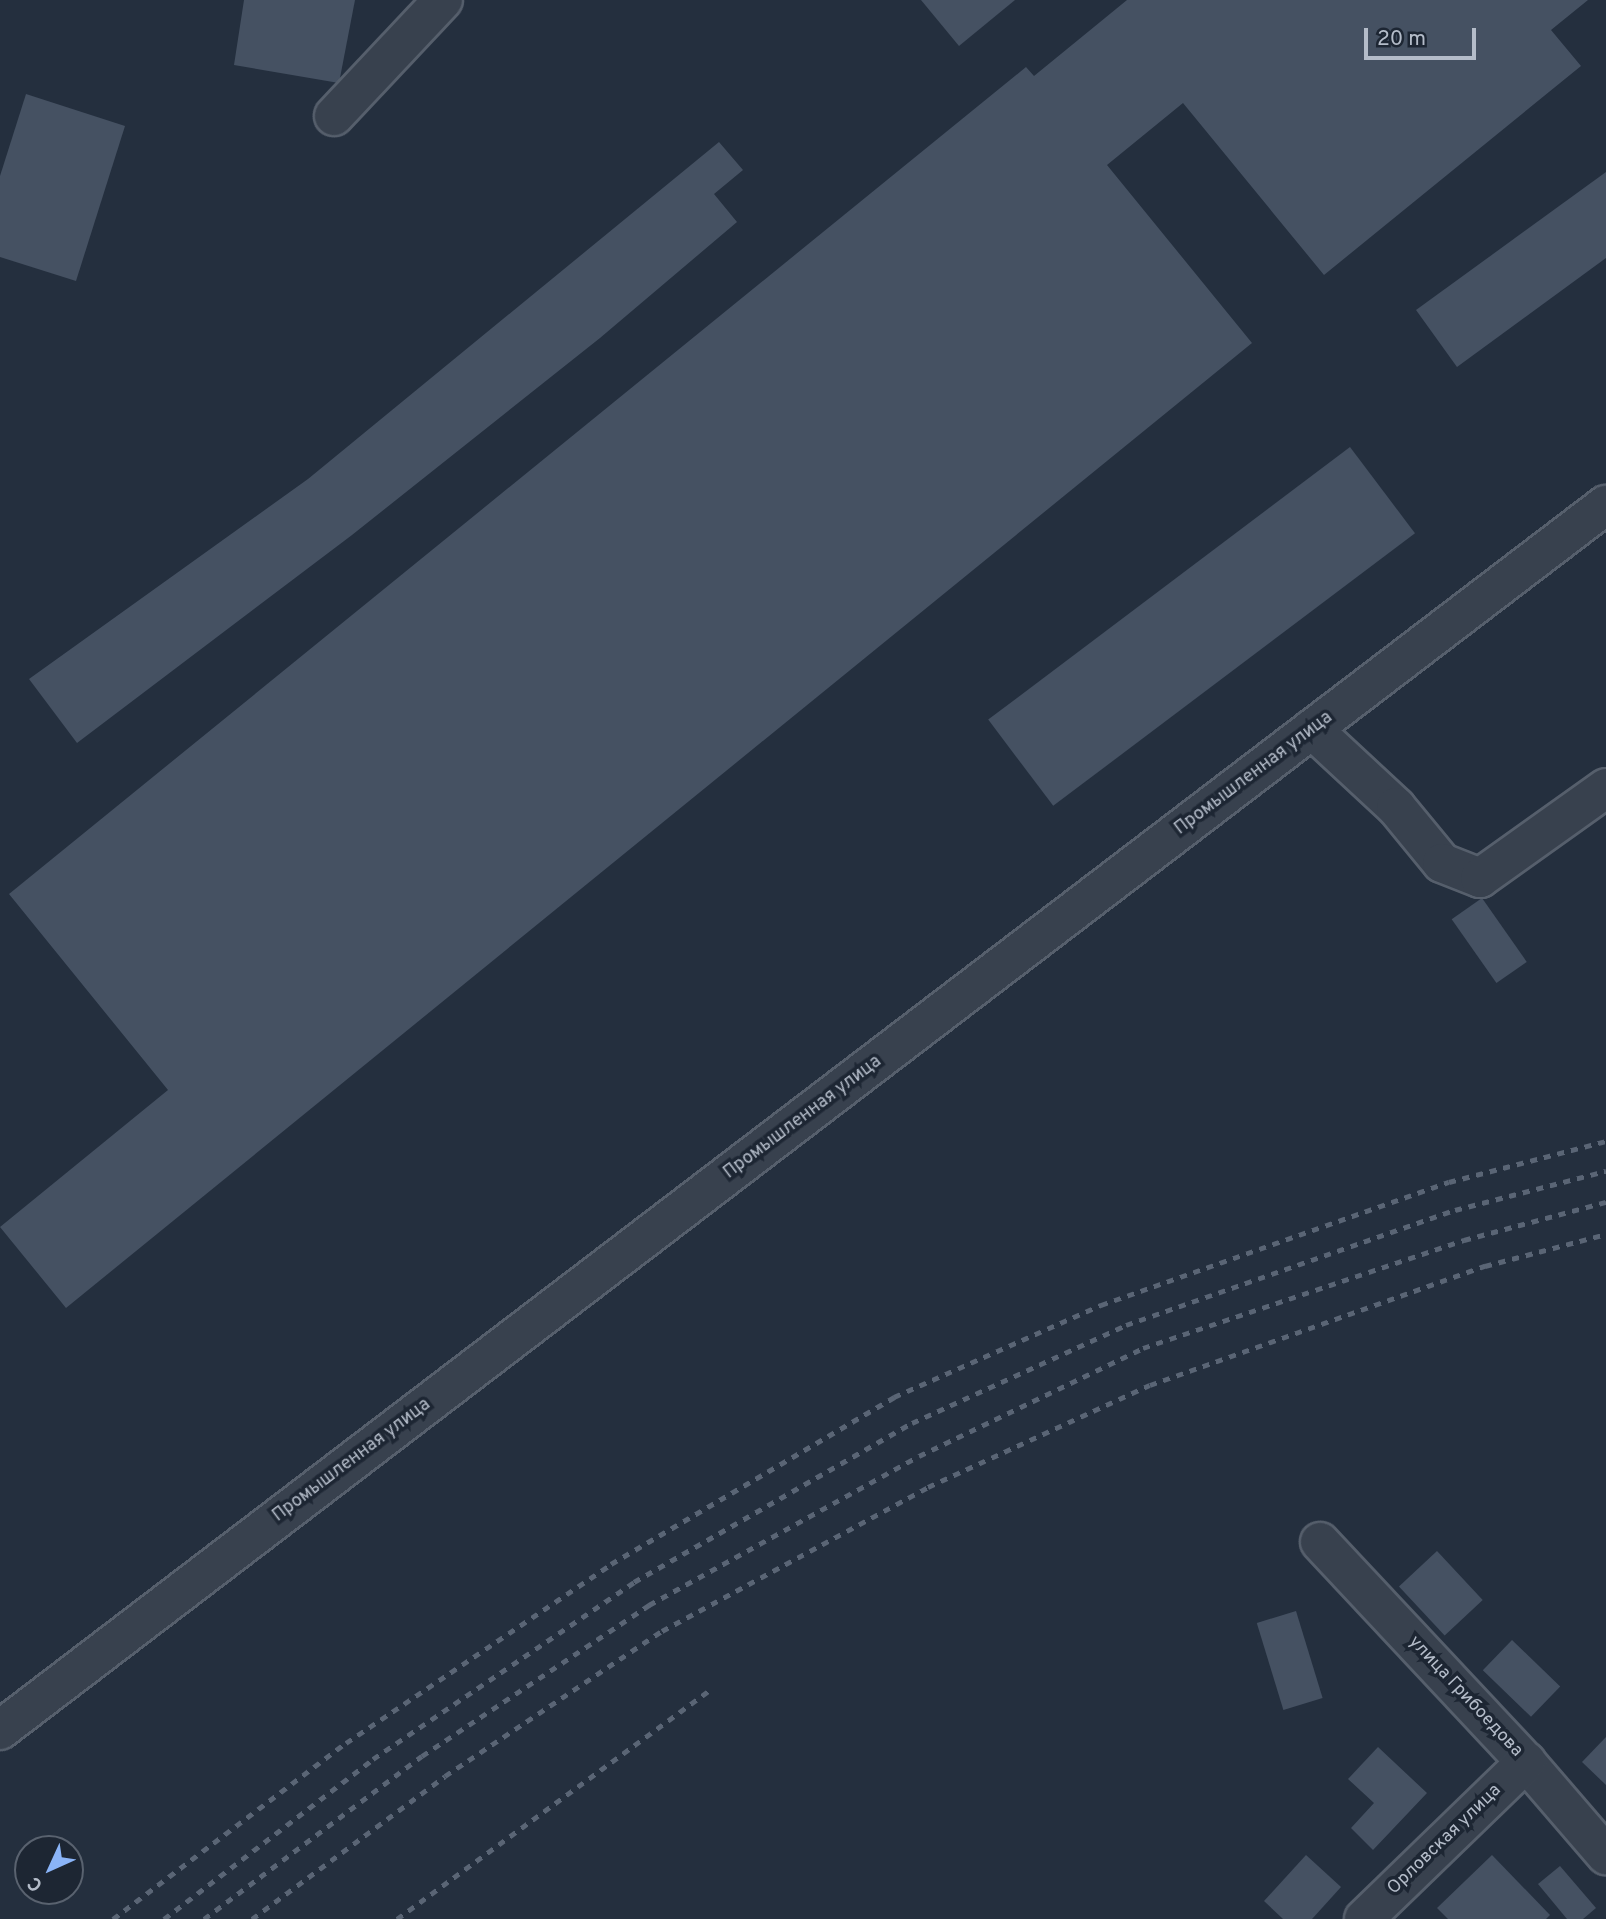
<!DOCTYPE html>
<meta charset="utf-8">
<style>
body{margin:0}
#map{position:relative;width:1606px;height:1919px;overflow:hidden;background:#242f3e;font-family:Overpass,sans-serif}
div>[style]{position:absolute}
.building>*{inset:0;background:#455162;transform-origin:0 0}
.roads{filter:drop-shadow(2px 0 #565f6c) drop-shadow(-2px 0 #565f6c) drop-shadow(0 2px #565f6c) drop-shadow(0 -2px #565f6c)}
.minor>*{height:38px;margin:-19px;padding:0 19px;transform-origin:19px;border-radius:19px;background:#38414e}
.rail>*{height:5px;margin-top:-2.5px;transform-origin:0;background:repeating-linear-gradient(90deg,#5a6575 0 7px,transparent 0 14px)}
span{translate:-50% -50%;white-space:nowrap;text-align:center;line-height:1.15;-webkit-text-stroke:7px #1d2633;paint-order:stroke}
.street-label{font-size:18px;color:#b4bcc9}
.north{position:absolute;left:14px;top:1835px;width:70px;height:70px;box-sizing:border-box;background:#1d2633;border:2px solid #59626f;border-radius:50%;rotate:225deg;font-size:19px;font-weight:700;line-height:28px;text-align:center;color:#b4bcc9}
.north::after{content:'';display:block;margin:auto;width:24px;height:32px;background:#8ab4f8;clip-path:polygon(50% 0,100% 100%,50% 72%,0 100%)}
.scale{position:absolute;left:1364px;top:28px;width:112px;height:32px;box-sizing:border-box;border:4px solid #b4bcc9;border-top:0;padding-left:9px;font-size:21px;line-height:24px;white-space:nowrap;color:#b4bcc9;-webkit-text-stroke:5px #1d2633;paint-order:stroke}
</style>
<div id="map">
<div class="building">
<div style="clip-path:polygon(244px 0,355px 0,339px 83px,234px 65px)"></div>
<div style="clip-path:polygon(921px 0,1015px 0,959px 46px)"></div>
<div style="clip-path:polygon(1127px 0,1588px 0,1551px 30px,1581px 66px,1324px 275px,1183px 103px,1107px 165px,1252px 343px,66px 1308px,0 1227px,168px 1090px,9px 894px,1026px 67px,1034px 76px)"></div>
<div style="clip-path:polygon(26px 94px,125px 126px,76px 281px,0 257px,0 176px)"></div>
<div style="clip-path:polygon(719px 142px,743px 170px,714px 194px,737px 222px,600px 338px,352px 535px,77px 743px,29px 679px,308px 479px)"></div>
<div style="clip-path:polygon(1606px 172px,1606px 258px,1457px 367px,1416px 310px)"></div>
<div style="left:1350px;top:447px;width:108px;height:453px;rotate:53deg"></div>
<div style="left:1482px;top:898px;width:78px;height:37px;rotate:55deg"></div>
<div style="left:1437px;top:1551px;width:67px;height:52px;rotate:47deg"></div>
<div style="left:1296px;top:1611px;width:91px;height:41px;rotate:73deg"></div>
<div style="left:1512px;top:1640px;width:67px;height:42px;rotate:44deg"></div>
<div style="clip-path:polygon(1606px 1737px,1606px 1785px,1582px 1762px)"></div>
<div style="clip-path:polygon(1378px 1747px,1427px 1793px,1373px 1850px,1351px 1828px,1374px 1803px,1348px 1779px)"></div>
<div style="clip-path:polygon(1306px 1855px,1341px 1887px,1312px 1919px,1283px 1919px,1264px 1901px)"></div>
<div style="clip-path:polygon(1492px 1855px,1550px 1915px,1546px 1919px,1448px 1919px,1437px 1908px)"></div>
<div style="clip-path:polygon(1560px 1866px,1596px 1908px,1583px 1919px,1567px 1919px,1538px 1884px)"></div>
</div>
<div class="roads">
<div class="minor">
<div style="left:334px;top:116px;width:159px;rotate:-46.8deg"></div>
<div style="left:1312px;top:729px;width:115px;rotate:42.9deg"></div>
<div style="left:1396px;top:807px;width:72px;rotate:50.6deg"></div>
<div style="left:1442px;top:863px;width:41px;rotate:21.5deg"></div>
<div style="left:1480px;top:878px;width:155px;rotate:-35.5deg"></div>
<div style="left:1320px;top:1542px;width:301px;rotate:46.9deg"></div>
<div style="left:1526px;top:1762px;width:123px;rotate:49.3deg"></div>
<div style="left:0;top:1730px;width:2020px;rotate:-37.34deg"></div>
<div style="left:1364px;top:1919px;width:226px;rotate:-44.1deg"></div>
</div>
</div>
<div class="rail">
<div style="left:113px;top:1919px;width:292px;rotate:-37.1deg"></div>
<div style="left:346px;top:1743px;width:320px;rotate:-34deg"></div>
<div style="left:611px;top:1564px;width:329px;rotate:-30.5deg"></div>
<div style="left:894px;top:1397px;width:227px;rotate:-24deg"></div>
<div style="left:1101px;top:1305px;width:369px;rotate:-19.5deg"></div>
<div style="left:1449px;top:1182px;width:162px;rotate:-14.6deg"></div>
<div style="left:164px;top:1919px;width:263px;rotate:-37.4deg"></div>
<div style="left:373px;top:1759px;width:315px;rotate:-34.1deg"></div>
<div style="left:634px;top:1582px;width:320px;rotate:-29.8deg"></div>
<div style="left:912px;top:1423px;width:235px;rotate:-24.6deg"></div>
<div style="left:1126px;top:1325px;width:349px;rotate:-19.3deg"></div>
<div style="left:1455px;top:1210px;width:156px;rotate:-14.5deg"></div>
<div style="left:204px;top:1919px;width:272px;rotate:-36.8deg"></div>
<div style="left:422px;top:1756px;width:273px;rotate:-33.6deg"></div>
<div style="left:649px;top:1605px;width:308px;rotate:-28.9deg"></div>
<div style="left:919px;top:1456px;width:249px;rotate:-25.7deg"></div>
<div style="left:1143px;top:1348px;width:339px;rotate:-18.6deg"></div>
<div style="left:1464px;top:1240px;width:147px;rotate:-15deg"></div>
<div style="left:252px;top:1919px;width:240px;rotate:-36.5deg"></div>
<div style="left:445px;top:1776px;width:261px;rotate:-33.8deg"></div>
<div style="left:662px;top:1631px;width:302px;rotate:-28.4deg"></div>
<div style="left:928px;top:1487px;width:244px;rotate:-24.7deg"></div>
<div style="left:1150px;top:1385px;width:356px;rotate:-19.6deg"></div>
<div style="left:1485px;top:1266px;width:125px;rotate:-14.8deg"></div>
<div style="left:397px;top:1919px;width:389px;rotate:-36.2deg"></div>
</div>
<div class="street-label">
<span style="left:1254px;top:774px;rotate:-37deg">Промышленная улица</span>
<span style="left:803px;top:1118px;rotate:-37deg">Промышленная улица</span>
<span style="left:352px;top:1461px;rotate:-37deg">Промышленная улица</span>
<span style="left:1465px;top:1697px;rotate:47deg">улица Грибоедова</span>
<span style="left:1445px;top:1840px;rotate:-44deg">Орловская улица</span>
</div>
<div class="north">С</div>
<div class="scale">20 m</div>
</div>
